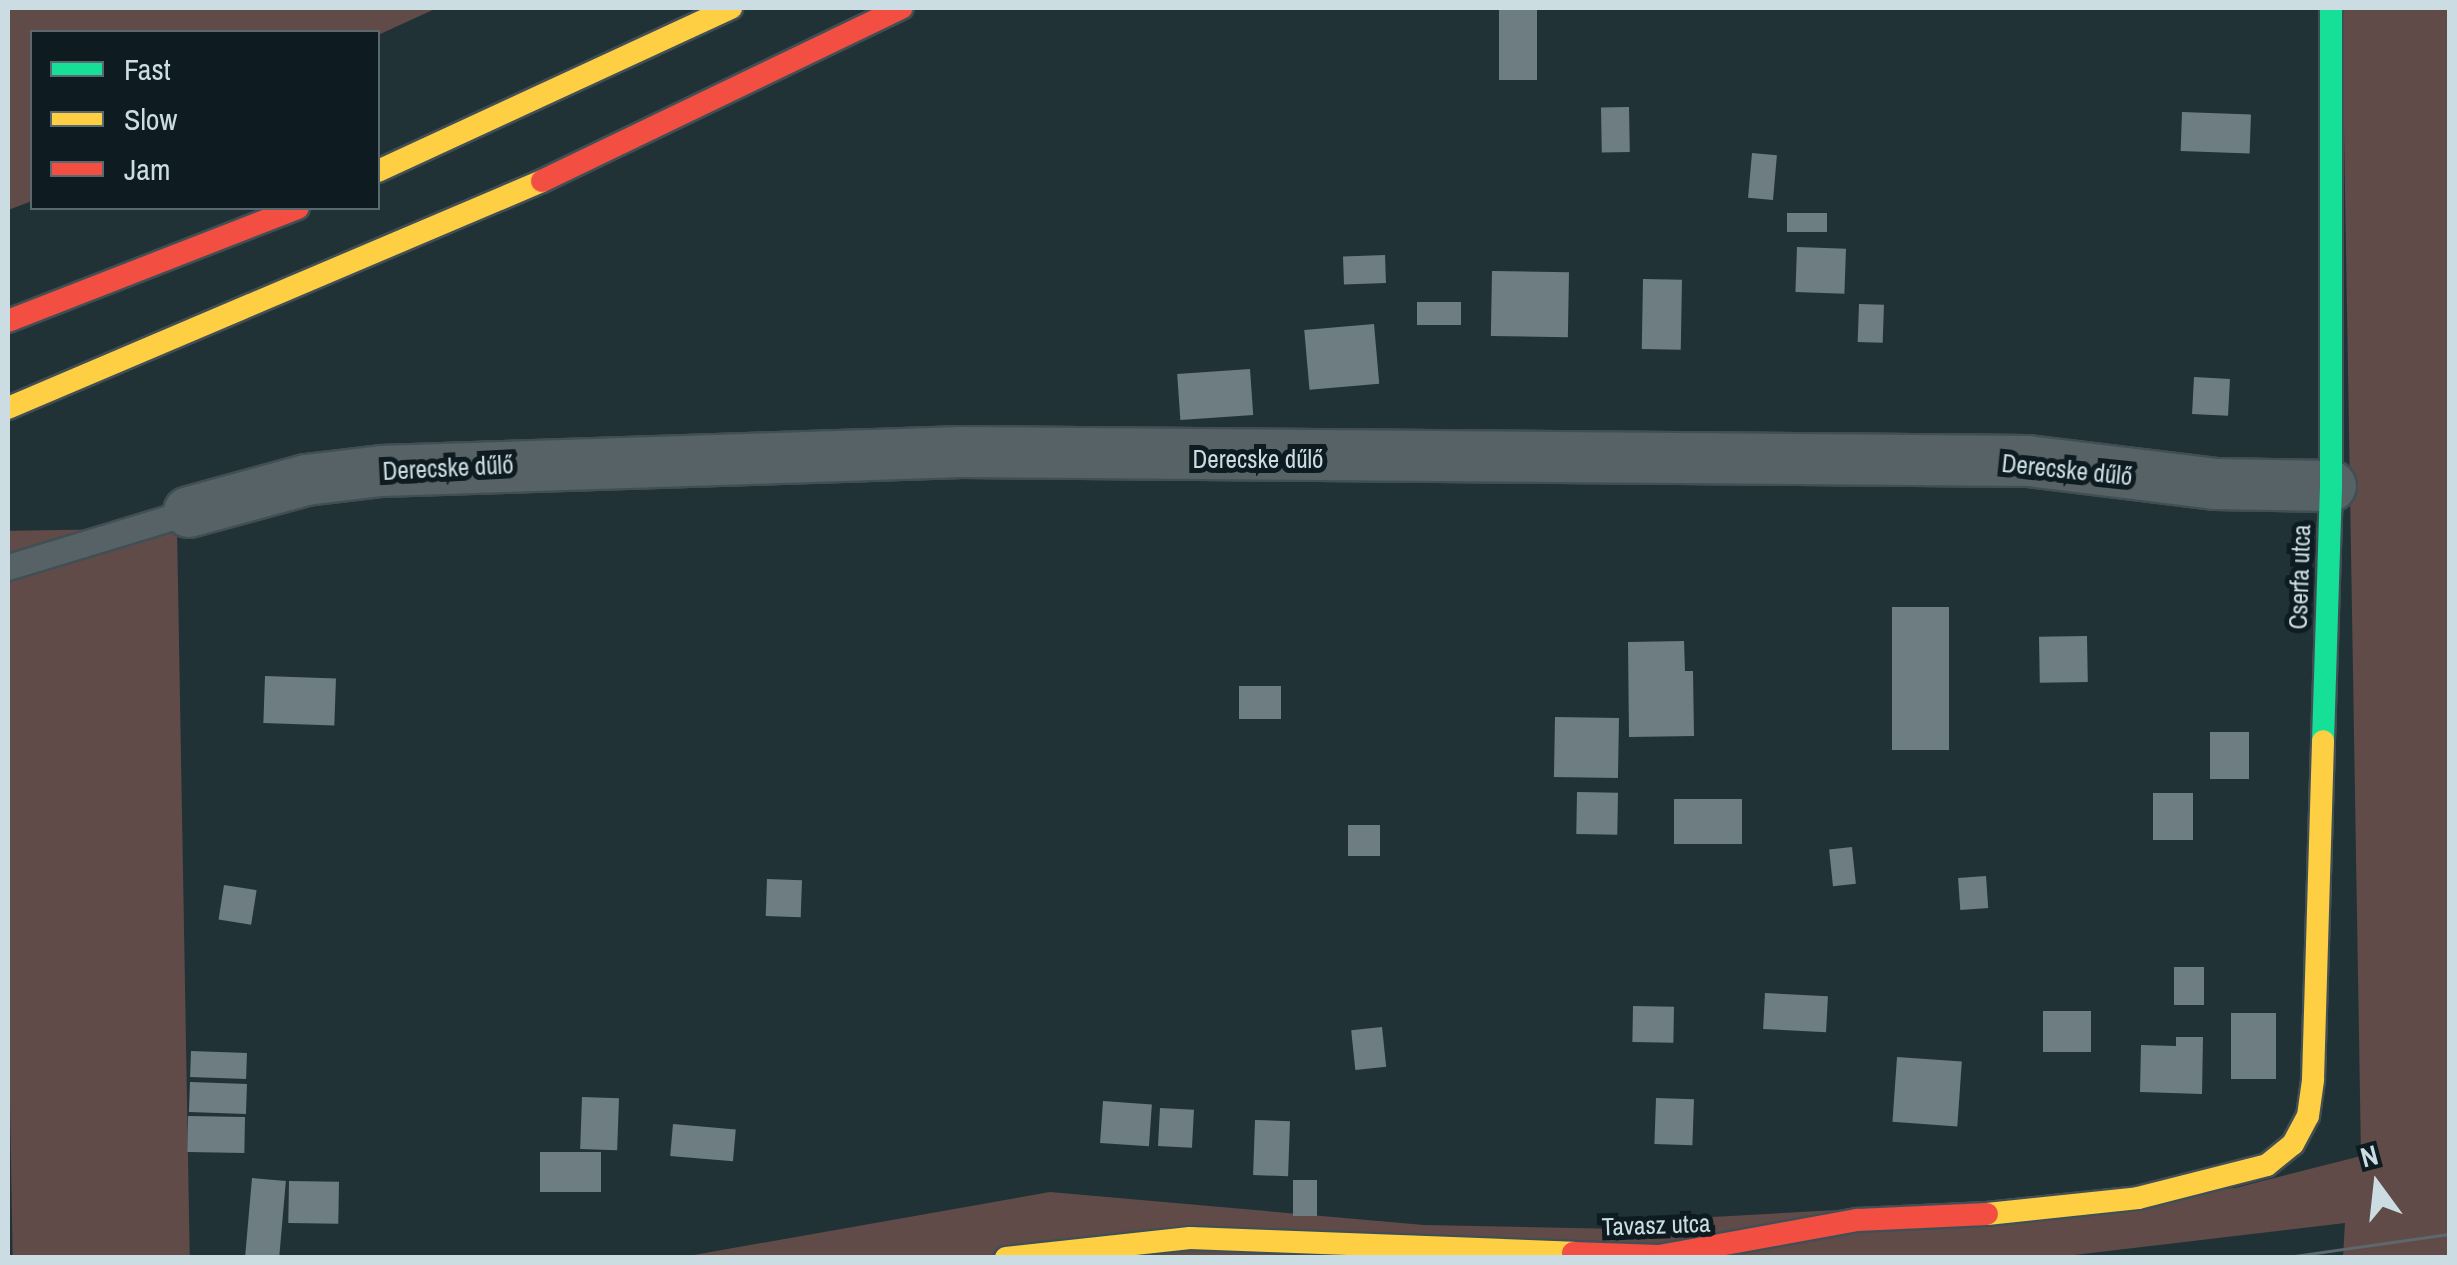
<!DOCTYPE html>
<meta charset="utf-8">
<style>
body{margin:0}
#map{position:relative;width:2457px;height:1265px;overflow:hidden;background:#213237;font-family:"Archivo Narrow",sans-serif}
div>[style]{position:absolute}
.green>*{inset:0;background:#614b49;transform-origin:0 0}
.building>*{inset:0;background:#6e7d82;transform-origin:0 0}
.roads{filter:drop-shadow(2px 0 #414f55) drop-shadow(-2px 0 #414f55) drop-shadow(0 2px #414f55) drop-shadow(0 -2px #414f55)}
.lane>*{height:25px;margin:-12.5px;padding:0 12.5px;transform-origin:12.5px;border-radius:12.5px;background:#566266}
.street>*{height:50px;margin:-25px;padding:0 25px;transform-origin:25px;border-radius:25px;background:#566266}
.fast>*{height:22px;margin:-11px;padding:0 11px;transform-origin:11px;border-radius:11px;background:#16e098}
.slow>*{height:22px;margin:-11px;padding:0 11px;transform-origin:11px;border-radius:11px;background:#ffcf43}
.jam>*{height:22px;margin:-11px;padding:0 11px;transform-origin:11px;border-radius:11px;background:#f24e42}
.tram>*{height:2.5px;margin:-1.25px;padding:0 1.25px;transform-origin:1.25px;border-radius:1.25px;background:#5c686d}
span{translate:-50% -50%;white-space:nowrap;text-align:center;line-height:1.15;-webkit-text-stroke:10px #0e1c21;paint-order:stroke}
.street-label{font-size:25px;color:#cbdce3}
.frame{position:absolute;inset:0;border:10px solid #cbdce3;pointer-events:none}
.legend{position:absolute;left:30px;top:30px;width:350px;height:180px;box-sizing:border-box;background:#0e1c21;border:2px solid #5a696f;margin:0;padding:12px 18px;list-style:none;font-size:30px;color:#cbdce3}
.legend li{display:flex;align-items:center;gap:20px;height:50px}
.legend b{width:50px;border:2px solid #5a696f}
.north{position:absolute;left:2327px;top:1135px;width:100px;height:100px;-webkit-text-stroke:8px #0e1c21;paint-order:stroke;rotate:345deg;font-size:28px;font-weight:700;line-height:40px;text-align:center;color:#cbdce3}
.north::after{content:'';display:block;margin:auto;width:35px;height:45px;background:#cbdce3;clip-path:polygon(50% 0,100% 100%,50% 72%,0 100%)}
</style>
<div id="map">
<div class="green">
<div style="clip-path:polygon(8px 8px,437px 8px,378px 35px,32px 32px,32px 201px,8px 210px)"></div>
<div style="clip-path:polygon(2342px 8px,2449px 8px,2449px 1257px,2343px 1257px,2345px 1223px,2049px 1258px,677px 1258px,1050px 1192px,1424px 1225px,1622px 1229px,1622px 1222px,2235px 1188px,2361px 1156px)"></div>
<div style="left:177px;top:528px;width:729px;height:177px;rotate:89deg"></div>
</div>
<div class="building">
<div style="left:1499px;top:8px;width:38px;height:72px"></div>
<div style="left:1629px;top:107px;width:45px;height:28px;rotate:89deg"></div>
<div style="left:2182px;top:112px;width:69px;height:39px;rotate:2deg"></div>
<div style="left:1752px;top:153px;width:25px;height:45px;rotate:5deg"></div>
<div style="left:1787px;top:213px;width:40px;height:19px"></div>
<div style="left:1797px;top:247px;width:49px;height:45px;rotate:2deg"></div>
<div style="left:1385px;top:255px;width:28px;height:42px;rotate:88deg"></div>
<div style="left:1492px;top:271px;width:77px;height:65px;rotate:1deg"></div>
<div style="left:1643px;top:279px;width:39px;height:70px;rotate:1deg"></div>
<div style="left:1417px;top:302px;width:44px;height:23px"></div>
<div style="left:1859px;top:304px;width:25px;height:38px;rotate:2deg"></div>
<div style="left:1374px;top:324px;width:60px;height:70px;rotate:85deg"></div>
<div style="left:1250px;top:369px;width:46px;height:73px;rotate:86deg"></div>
<div style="left:2194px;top:377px;width:36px;height:37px;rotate:3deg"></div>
<div style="left:1892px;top:607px;width:57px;height:143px"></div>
<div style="left:2087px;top:636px;width:46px;height:48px;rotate:89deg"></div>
<div style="clip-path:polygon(1684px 641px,1685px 671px,1693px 671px,1694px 736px,1629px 737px,1628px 642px)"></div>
<div style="left:265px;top:676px;width:71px;height:47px;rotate:2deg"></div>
<div style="left:1239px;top:686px;width:42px;height:33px"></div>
<div style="left:1555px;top:717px;width:64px;height:60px;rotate:1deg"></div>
<div style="left:2210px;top:732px;width:39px;height:47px"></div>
<div style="left:1577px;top:792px;width:41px;height:42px;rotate:1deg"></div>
<div style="left:2153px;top:793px;width:40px;height:47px"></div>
<div style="left:1742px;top:799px;width:45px;height:68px;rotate:90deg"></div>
<div style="left:1348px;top:825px;width:32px;height:31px"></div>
<div style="left:1852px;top:847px;width:37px;height:23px;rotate:84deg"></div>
<div style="left:1986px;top:876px;width:32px;height:28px;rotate:86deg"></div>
<div style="left:767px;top:879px;width:35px;height:37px;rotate:2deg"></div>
<div style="left:224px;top:885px;width:33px;height:35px;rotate:9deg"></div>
<div style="left:2174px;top:967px;width:30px;height:38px"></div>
<div style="left:1765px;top:993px;width:63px;height:36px;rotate:3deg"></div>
<div style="left:1633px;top:1006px;width:41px;height:36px;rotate:1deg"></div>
<div style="left:2043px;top:1011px;width:48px;height:41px"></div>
<div style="left:2231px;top:1013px;width:45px;height:66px"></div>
<div style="left:1382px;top:1027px;width:40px;height:31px;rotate:84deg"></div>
<div style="clip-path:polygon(2176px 1037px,2203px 1037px,2202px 1094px,2140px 1092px,2141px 1045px,2176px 1046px)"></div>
<div style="left:191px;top:1051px;width:56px;height:26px;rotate:2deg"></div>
<div style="left:1897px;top:1057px;width:65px;height:65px;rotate:4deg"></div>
<div style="left:190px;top:1082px;width:57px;height:30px;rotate:2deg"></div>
<div style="left:582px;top:1097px;width:37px;height:52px;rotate:2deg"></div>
<div style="left:1656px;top:1098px;width:38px;height:46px;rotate:2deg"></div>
<div style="left:1103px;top:1101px;width:49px;height:42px;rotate:4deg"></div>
<div style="left:1160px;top:1108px;width:34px;height:38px;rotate:3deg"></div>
<div style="left:188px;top:1116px;width:57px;height:36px;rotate:1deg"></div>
<div style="left:1255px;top:1120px;width:35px;height:55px;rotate:2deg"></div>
<div style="left:673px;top:1124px;width:63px;height:32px;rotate:5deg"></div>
<div style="left:540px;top:1152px;width:61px;height:40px"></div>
<div style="left:252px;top:1178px;width:34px;height:80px;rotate:5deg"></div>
<div style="left:1293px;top:1180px;width:24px;height:36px"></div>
<div style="left:289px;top:1181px;width:50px;height:42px;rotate:1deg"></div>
</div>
<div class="roads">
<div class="lane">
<div style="left:8px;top:567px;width:189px;rotate:-16.9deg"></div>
</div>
<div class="street">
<div style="left:189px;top:512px;width:121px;rotate:-15.3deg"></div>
<div style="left:306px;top:480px;width:76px;rotate:-6.8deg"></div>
<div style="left:381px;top:471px;width:581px;rotate:-1.87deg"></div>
<div style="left:962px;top:452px;width:1066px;rotate:0.48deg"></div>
<div style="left:2028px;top:461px;width:188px;rotate:7deg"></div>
<div style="left:2215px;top:484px;width:116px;rotate:1deg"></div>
</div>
<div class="fast">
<div style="left:2323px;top:741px;width:255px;rotate:-88.2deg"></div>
<div style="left:2331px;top:486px;width:478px;rotate:-90deg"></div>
</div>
<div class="slow">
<div style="left:378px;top:171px;width:389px;rotate:-24.8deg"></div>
<div style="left:8px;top:408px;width:580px;rotate:-23.03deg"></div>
<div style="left:1987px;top:1214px;width:152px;rotate:-6deg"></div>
<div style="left:2138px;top:1198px;width:133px;rotate:-14.3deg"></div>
<div style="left:2267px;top:1165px;width:33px;rotate:-39deg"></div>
<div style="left:2293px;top:1144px;width:32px;rotate:-62deg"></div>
<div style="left:2308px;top:1116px;width:37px;rotate:-82deg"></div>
<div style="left:2313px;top:1079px;width:338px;rotate:-88.3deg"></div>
<div style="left:1006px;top:1258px;width:185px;rotate:-6.2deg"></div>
<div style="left:1190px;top:1238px;width:383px;rotate:2.2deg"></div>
</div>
<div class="jam">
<div style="left:542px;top:181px;width:399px;rotate:-25.7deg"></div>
<div style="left:8px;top:321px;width:311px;rotate:-21.3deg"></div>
<div style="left:1573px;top:1253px;width:86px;rotate:2deg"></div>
<div style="left:1659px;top:1256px;width:202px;rotate:-10.3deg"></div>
<div style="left:1858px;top:1220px;width:129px;rotate:-2.7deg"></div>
</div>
</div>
<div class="tram">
<div style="left:2281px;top:1258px;width:171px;rotate:-8.1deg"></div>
</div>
<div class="street-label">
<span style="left:1258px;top:459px">Derecske dűlő</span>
<span style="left:448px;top:468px;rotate:-3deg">Derecske dűlő</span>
<span style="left:2067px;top:470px;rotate:6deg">Derecske dűlő</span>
<span style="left:2300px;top:577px;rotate:-88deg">Cserfa utca</span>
<span style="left:1656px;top:1225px;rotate:-2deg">Tavasz utca</span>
</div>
<div class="frame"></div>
<ul class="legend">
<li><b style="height:12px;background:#16e098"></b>Fast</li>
<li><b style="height:12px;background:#ffcf43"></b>Slow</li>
<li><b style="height:12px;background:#f24e42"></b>Jam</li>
</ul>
<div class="north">N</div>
</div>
